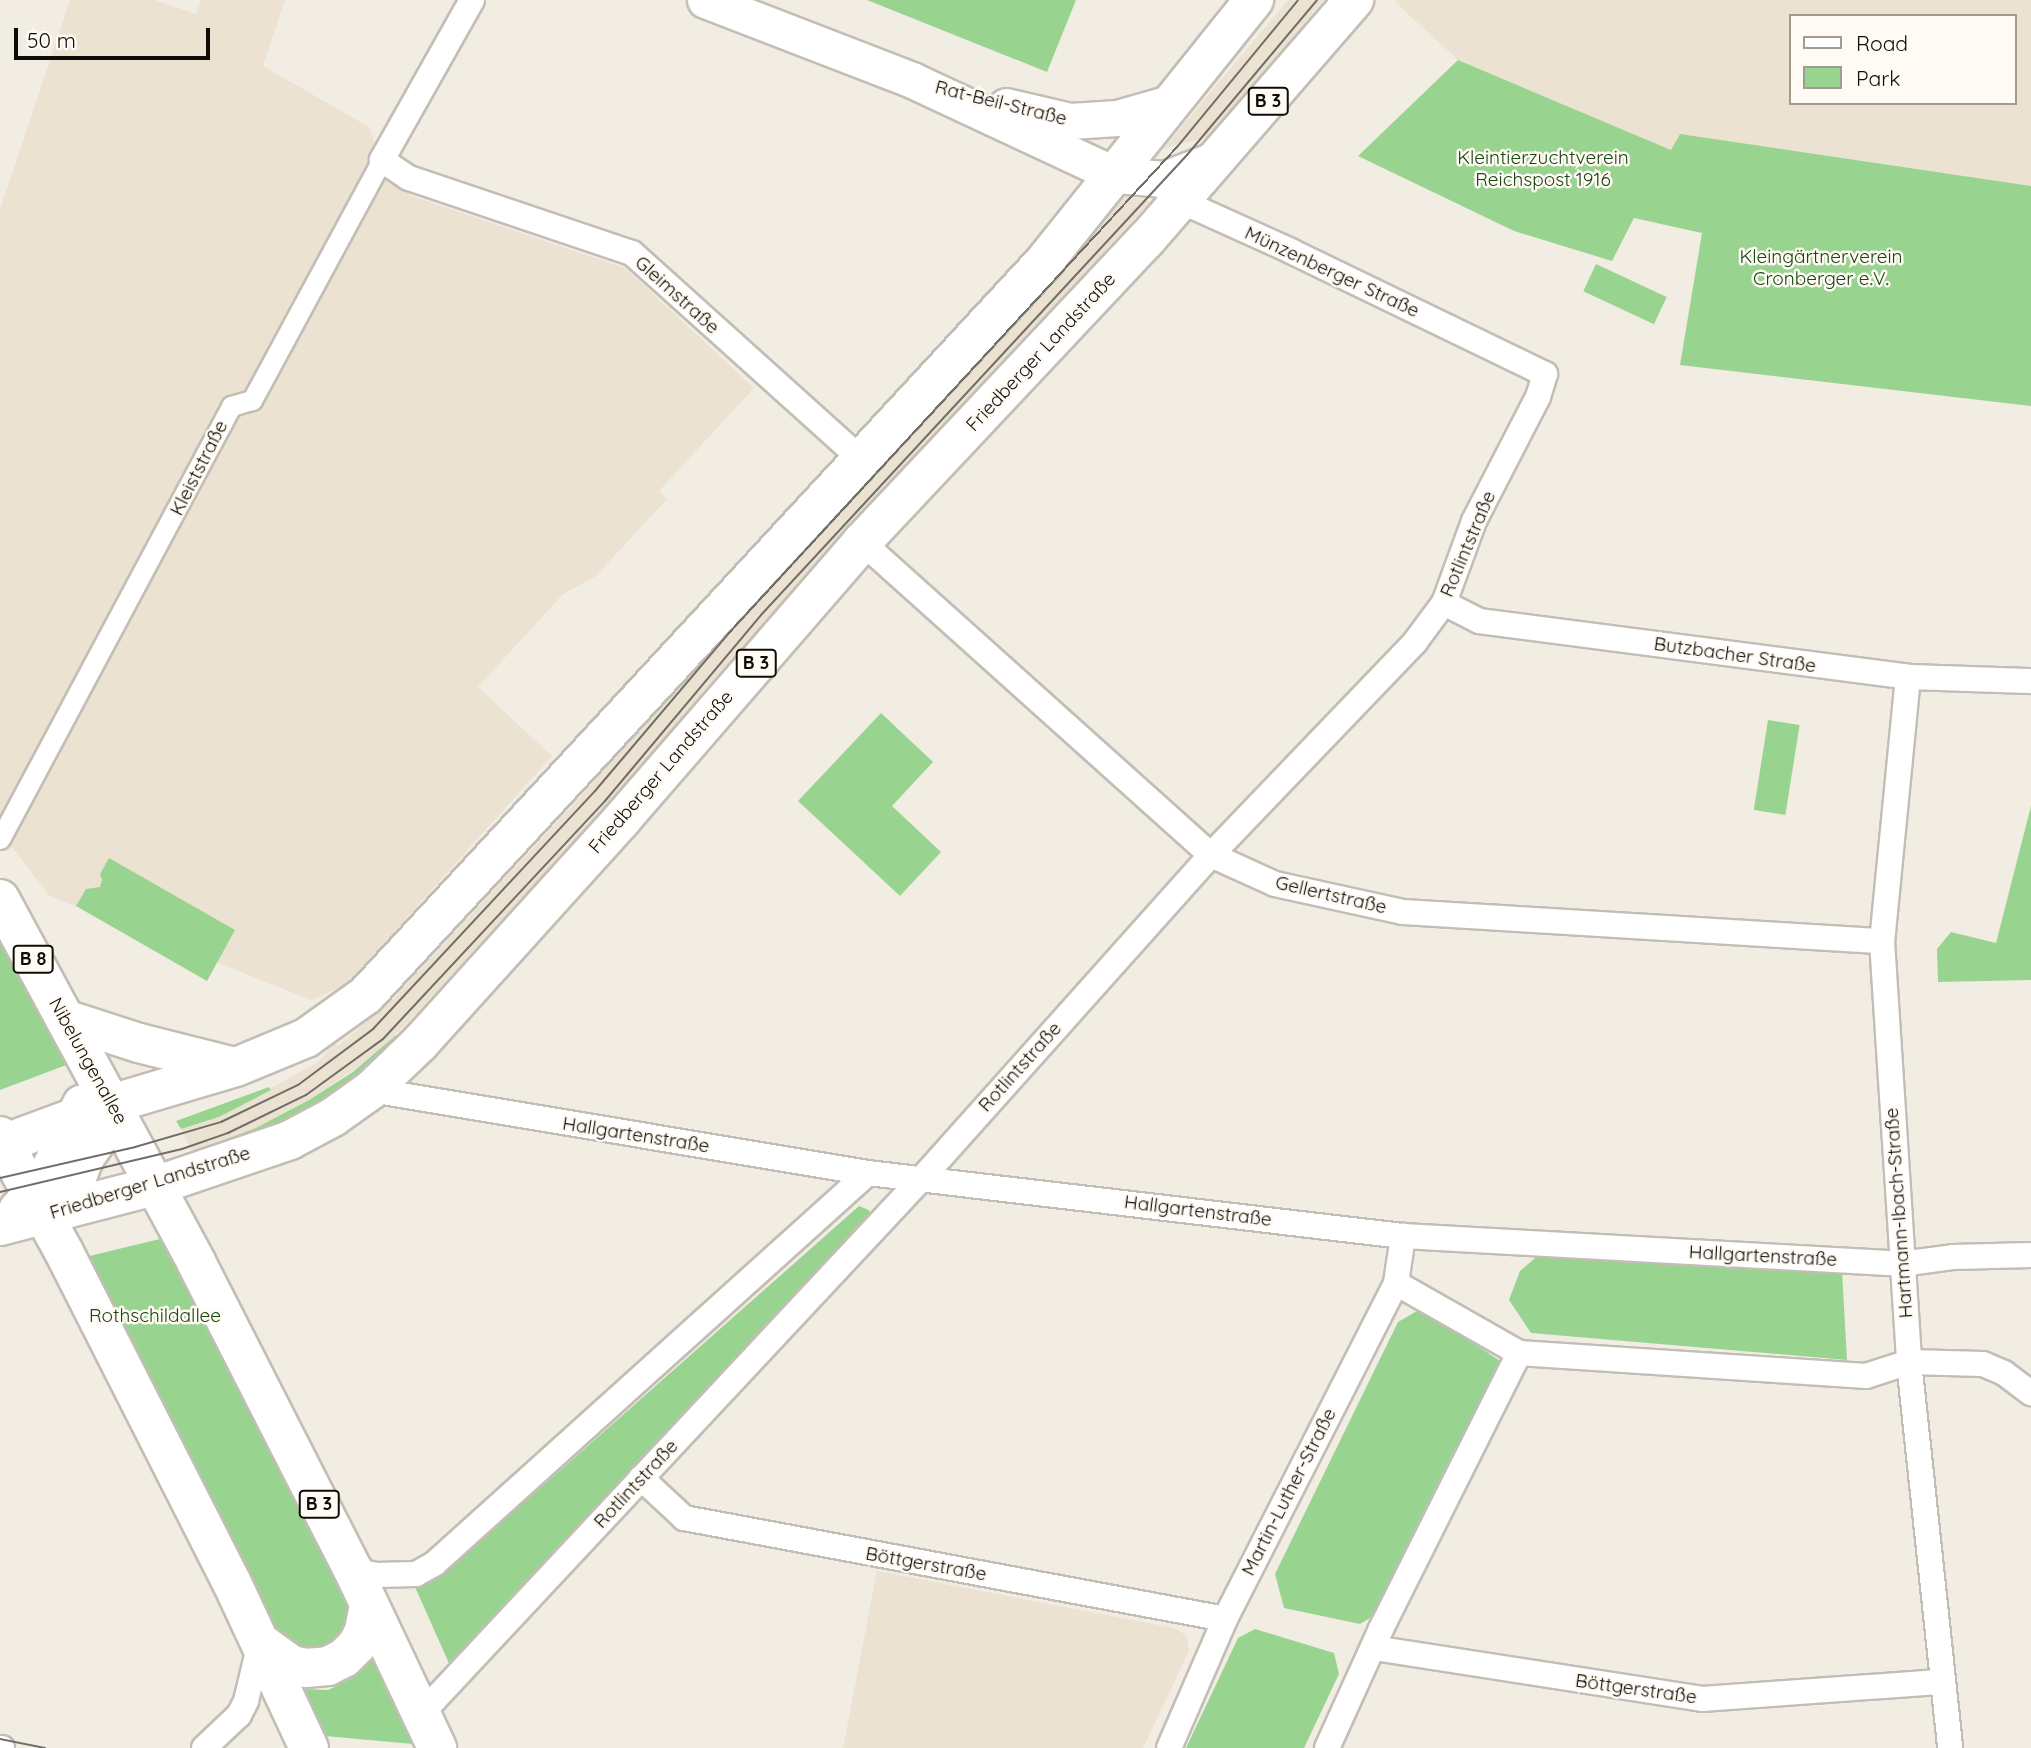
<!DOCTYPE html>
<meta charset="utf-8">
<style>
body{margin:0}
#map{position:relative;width:2031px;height:1748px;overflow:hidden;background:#f2ede3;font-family:Quicksand,sans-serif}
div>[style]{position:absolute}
.built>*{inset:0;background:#ebe2d2}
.green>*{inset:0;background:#98d490;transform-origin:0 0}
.roads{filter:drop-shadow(2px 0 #c3beb5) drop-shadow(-2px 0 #c3beb5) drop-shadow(0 2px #c3beb5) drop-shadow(0 -2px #c3beb5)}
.pedestrian>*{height:19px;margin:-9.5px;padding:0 9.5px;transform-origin:9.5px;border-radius:9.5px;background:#fff}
.minor>*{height:24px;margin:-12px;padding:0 12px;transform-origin:12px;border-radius:12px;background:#fff}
.secondary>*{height:35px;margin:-17.5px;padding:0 17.5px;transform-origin:17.5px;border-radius:17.5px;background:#fff}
.primary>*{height:38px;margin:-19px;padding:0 19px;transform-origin:19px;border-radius:19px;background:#fff}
.tram>*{height:2px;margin:-1px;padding:0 1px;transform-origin:1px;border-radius:1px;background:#716e68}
span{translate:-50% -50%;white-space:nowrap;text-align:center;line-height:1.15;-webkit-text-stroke:5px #fffaf3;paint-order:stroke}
.shield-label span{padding:2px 5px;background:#fffaf3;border:2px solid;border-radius:5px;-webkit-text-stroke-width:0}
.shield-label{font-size:18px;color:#0e0c09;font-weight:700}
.street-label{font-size:19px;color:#0e0c09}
.park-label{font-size:19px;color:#174513}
.legend{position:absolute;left:1789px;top:14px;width:228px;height:91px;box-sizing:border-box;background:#fffaf3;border:2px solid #9f9b95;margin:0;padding:9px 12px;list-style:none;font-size:21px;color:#0e0c09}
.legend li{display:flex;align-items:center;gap:14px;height:35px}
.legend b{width:35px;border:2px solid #9f9b95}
.scale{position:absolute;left:14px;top:28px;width:196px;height:32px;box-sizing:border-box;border:4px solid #0e0c09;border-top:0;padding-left:9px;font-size:21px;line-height:24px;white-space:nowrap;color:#0e0c09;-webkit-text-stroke:5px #fffaf3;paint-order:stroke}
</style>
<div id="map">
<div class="built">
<div style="clip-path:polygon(70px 0,154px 0,196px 14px,201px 0,285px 0,263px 66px,369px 127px,381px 162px,412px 196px,625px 268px,754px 388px,659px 491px,667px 499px,596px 576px,563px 594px,478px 687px,552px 756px,347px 984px,311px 1000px,50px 896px,0 832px,0 209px)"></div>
<div style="clip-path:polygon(1288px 0,1323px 0,1215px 135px,1163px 149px)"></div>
<div style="clip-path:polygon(evenodd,1397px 0,2031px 0,2031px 186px,1680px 134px,1671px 150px,1458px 60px,1395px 2px,1397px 0,1791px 16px,2015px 16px,2015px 103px,1791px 103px,1791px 16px)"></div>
<div style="clip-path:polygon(1122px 194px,1150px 202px,822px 557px,718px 675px,618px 795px,414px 1016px,371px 1058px,309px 1100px,256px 1128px,192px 1152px,181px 1129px,219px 1117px,318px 1062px,335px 1043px,338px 1046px,393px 999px,583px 794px,677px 685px)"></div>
<div style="clip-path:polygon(877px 1571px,1174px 1628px,1186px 1635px,1189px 1651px,1143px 1748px,843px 1748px)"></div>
</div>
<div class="green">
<div style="clip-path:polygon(867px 0,1076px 0,1047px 72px)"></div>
<div style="clip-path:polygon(1458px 60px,1671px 150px,1680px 134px,2031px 186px,2031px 406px,1680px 365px,1702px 233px,1634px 218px,1612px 261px,1514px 231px,1358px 156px)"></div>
<div style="left:1596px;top:264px;width:78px;height:30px;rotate:25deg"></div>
<div style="clip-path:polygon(881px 713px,933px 762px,892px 806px,941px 852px,900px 896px,798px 801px)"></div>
<div style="left:1768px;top:720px;width:32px;height:91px;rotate:9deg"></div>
<div style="clip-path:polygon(2031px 806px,2031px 980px,1938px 982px,1937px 949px,1951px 932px,1996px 943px)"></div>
<div style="clip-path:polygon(109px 858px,235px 930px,207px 981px,76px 906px,86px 889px,100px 887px,102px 880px,100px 874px)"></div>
<div style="clip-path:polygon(0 919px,69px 1064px,0 1090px)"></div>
<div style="clip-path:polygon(396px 1035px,403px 1042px,315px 1109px,194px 1159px,192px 1152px,256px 1128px,309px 1100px,353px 1072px)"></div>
<div style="clip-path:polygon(269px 1087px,271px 1090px,219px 1117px,181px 1129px,176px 1121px)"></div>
<div style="clip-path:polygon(859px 1206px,869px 1210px,872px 1221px,452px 1670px,415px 1587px,442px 1575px)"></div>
<div style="clip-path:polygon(164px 1238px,353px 1612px,338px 1637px,325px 1648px,301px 1648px,279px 1638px,77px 1259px)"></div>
<div style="clip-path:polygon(1547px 1248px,1842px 1271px,1847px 1360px,1531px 1333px,1509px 1300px,1520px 1271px)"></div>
<div style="clip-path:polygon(1422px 1308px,1500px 1361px,1383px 1610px,1360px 1624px,1284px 1608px,1275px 1574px,1398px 1322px)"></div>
<div style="clip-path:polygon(1255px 1629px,1334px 1653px,1339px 1674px,1304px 1748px,1186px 1748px,1238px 1638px)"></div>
<div style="clip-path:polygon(373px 1655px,413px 1744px,325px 1736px,303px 1689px,328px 1690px,352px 1678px)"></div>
</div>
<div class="roads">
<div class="pedestrian">
<div style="left:0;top:839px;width:491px;rotate:-61.9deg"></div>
<div style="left:231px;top:406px;width:22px;rotate:-16deg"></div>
<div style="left:252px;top:400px;width:273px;rotate:-61.6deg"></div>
</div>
<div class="minor">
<div style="left:472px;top:0;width:184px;rotate:119.4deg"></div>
<div style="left:382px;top:160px;width:32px;rotate:34deg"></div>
<div style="left:409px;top:178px;width:235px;rotate:18.6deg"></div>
<div style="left:632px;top:253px;width:307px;rotate:42deg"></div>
<div style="left:862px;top:542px;width:469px;rotate:41.9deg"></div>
<div style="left:1211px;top:855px;width:70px;rotate:24.4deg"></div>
<div style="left:1275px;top:884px;width:131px;rotate:12.3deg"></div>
<div style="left:1403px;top:912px;width:480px;rotate:3.5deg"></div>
<div style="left:1444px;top:603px;width:39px;rotate:27deg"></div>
<div style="left:1479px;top:621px;width:433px;rotate:7.4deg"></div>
<div style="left:1908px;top:677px;width:123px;rotate:1.9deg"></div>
<div style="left:1908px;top:677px;width:265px;rotate:95.6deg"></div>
<div style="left:1882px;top:941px;width:422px;rotate:86.3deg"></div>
<div style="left:1909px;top:1362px;width:388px;rotate:83.9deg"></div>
<div style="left:371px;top:1090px;width:504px;rotate:9.48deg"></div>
<div style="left:868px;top:1173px;width:539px;rotate:6.72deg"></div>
<div style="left:1403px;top:1236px;width:499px;rotate:3.2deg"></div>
<div style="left:1901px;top:1264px;width:52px;rotate:-7.7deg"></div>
<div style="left:1953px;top:1257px;width:78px;rotate:-1.5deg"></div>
<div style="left:1396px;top:1283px;width:142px;rotate:29.6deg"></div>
<div style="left:1519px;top:1353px;width:348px;rotate:3.8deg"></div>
<div style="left:1866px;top:1376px;width:45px;rotate:-18deg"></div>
<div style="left:1909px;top:1362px;width:74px;rotate:1.5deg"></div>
<div style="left:1983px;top:1364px;width:23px;rotate:23deg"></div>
<div style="left:2004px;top:1373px;width:34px;rotate:37deg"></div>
<div style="left:641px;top:1478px;width:59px;rotate:42.9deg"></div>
<div style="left:684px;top:1518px;width:550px;rotate:10.57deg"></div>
<div style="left:353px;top:1570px;width:24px;rotate:12deg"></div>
<div style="left:376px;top:1575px;width:40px;rotate:-1.4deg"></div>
<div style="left:416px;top:1574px;width:21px;rotate:-29deg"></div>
<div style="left:434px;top:1564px;width:584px;rotate:-42.02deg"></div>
<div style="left:1374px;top:1648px;width:332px;rotate:8.8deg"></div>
<div style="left:1702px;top:1699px;width:241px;rotate:-4.1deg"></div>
<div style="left:422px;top:1713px;width:734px;rotate:-46.93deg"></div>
<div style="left:923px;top:1177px;width:432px;rotate:-48.2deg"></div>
<div style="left:1211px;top:855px;width:295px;rotate:-46.2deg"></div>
<div style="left:1415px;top:642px;width:49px;rotate:-53.4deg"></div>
<div style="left:1444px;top:603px;width:87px;rotate:-69.9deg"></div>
<div style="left:1474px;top:521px;width:140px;rotate:-62.7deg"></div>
<div style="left:1538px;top:397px;width:24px;rotate:-73deg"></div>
<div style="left:1545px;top:374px;width:282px;rotate:-154.2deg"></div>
<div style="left:1291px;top:251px;width:134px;rotate:-155.7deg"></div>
<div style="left:0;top:1748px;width:2px"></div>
<div style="left:204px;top:1748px;width:48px;rotate:-43.3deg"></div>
<div style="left:239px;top:1715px;width:16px;rotate:-63deg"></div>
<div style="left:246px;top:1701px;width:60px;rotate:-76.4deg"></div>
<div style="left:1169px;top:1748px;width:141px;rotate:-66.5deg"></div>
<div style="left:1225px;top:1619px;width:377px;rotate:-63deg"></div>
<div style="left:1396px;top:1283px;width:48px;rotate:-81.5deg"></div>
<div style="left:1327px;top:1748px;width:131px;rotate:-65.6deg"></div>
<div style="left:1381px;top:1629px;width:309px;rotate:-63.4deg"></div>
</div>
<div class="secondary">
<div style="left:705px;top:0;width:222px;rotate:21.1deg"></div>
<div style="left:912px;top:80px;width:225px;rotate:25deg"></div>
<div style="left:1116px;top:175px;width:48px;rotate:4.8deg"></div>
<div style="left:1164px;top:179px;width:58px;rotate:-21.3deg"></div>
<div style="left:1006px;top:106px;width:66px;rotate:13.2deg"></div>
<div style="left:1070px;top:121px;width:47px;rotate:-3.7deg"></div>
<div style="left:1117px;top:118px;width:58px;rotate:-15.9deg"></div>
</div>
<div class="primary">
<div style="left:0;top:899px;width:413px;rotate:61.6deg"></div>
<div style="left:196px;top:1262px;width:346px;rotate:63deg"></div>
<div style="left:353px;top:1570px;width:197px;rotate:64.7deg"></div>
<div style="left:65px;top:1019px;width:78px;rotate:18deg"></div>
<div style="left:139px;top:1043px;width:98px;rotate:14.2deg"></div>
<div style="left:0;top:1136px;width:132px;rotate:61.1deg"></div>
<div style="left:64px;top:1252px;width:371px;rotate:63.1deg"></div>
<div style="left:232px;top:1583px;width:182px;rotate:65deg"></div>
<div style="left:0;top:1145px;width:118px;rotate:-20.3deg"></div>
<div style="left:111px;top:1104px;width:130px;rotate:-16.5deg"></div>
<div style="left:236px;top:1067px;width:76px;rotate:-22.5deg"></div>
<div style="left:306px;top:1038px;width:74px;rotate:-35.6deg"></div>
<div style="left:366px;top:995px;width:998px;rotate:-47.23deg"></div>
<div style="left:1044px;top:262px;width:336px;rotate:-51.3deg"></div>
<div style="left:69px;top:1198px;width:42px;rotate:-69deg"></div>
<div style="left:84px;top:1159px;width:30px;rotate:-56deg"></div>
<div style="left:101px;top:1134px;width:32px;rotate:-72deg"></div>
<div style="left:18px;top:1210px;width:40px;rotate:-47deg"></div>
<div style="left:45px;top:1181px;width:85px;rotate:-64.3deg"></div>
<div style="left:0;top:1226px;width:160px;rotate:-14.5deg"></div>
<div style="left:155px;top:1186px;width:143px;rotate:-18.8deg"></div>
<div style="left:290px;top:1140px;width:49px;rotate:-28.1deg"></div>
<div style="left:333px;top:1117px;width:47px;rotate:-35.4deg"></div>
<div style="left:371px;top:1090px;width:68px;rotate:-43.8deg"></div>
<div style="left:420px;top:1043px;width:303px;rotate:-47.9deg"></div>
<div style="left:623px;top:818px;width:365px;rotate:-49.1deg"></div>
<div style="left:862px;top:542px;width:415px;rotate:-46.8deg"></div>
<div style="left:1146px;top:240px;width:318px;rotate:-49.1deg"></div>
<div style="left:260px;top:1642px;width:39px;rotate:36deg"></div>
<div style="left:292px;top:1665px;width:14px;rotate:12deg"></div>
<div style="left:306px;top:1668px;width:22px;rotate:-5deg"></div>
<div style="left:328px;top:1666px;width:18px;rotate:-27deg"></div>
<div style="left:344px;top:1658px;width:18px;rotate:-45deg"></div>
<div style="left:357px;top:1645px;width:16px;rotate:-63deg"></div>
<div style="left:364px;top:1631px;width:26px;rotate:-79deg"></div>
</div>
</div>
<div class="tram">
<div style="left:0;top:1178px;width:139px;rotate:-12.9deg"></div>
<div style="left:135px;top:1147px;width:90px;rotate:-16.2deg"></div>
<div style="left:221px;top:1122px;width:85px;rotate:-25.7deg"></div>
<div style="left:298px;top:1085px;width:94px;rotate:-36.7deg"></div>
<div style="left:373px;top:1029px;width:325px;rotate:-47deg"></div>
<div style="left:595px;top:791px;width:206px;rotate:-49.7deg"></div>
<div style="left:728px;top:634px;width:662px;rotate:-47.32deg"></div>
<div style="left:1177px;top:147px;width:190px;rotate:-50.5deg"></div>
<div style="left:0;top:1192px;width:187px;rotate:-13.3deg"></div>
<div style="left:182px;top:1149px;width:49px;rotate:-19.2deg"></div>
<div style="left:228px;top:1133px;width:87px;rotate:-26deg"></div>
<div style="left:306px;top:1095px;width:95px;rotate:-36deg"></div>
<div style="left:383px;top:1039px;width:325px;rotate:-47deg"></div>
<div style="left:605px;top:801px;width:243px;rotate:-50deg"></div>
<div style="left:761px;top:615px;width:627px;rotate:-47.2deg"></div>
<div style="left:1187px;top:155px;width:202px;rotate:-50deg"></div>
<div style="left:0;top:1739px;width:46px;rotate:11.3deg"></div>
</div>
<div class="shield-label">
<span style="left:1268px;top:101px">B 3</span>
<span style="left:756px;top:663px">B 3</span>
<span style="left:33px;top:959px">B 8</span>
<span style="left:319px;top:1504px">B 3</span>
</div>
<div class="street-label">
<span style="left:1001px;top:103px;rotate:14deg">Rat-Beil-Straße</span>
<span style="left:1332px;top:272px;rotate:25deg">Münzenberger Straße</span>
<span style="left:677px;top:295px;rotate:42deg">Gleimstraße</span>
<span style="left:1041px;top:352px;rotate:-47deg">Friedberger Landstraße</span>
<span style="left:199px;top:468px;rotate:-63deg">Kleiststraße</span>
<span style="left:1468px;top:544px;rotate:-67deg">Rotlintstraße</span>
<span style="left:1735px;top:655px;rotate:8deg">Butzbacher Straße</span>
<span style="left:661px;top:772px;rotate:-49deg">Friedberger Landstraße</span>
<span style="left:1331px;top:895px;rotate:13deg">Gellertstraße</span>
<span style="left:88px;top:1061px;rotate:61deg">Nibelungenallee</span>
<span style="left:1020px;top:1067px;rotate:-48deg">Rotlintstraße</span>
<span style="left:636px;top:1135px;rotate:9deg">Hallgartenstraße</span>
<span style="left:150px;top:1183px;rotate:-17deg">Friedberger Landstraße</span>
<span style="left:1198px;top:1211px;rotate:7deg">Hallgartenstraße</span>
<span style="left:1899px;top:1213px;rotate:-94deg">Hartmann-Ibach-Straße</span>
<span style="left:1763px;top:1256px;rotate:3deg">Hallgartenstraße</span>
<span style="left:636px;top:1484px;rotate:-47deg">Rotlintstraße</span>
<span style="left:1289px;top:1492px;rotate:-63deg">Martin-Luther-Straße</span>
<span style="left:926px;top:1564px;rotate:10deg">Böttgerstraße</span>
<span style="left:1636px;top:1689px;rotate:8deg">Böttgerstraße</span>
</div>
<div class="park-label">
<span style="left:1543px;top:169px">Kleintierzuchtverein<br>Reichspost 1916</span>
<span style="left:1821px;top:268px">Kleingärtnerverein<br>Cronberger e.V.</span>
<span style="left:155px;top:1316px">Rothschildallee</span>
</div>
<ul class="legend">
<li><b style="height:9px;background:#fff"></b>Road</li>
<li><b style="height:19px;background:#98d490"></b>Park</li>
</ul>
<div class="scale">50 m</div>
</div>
